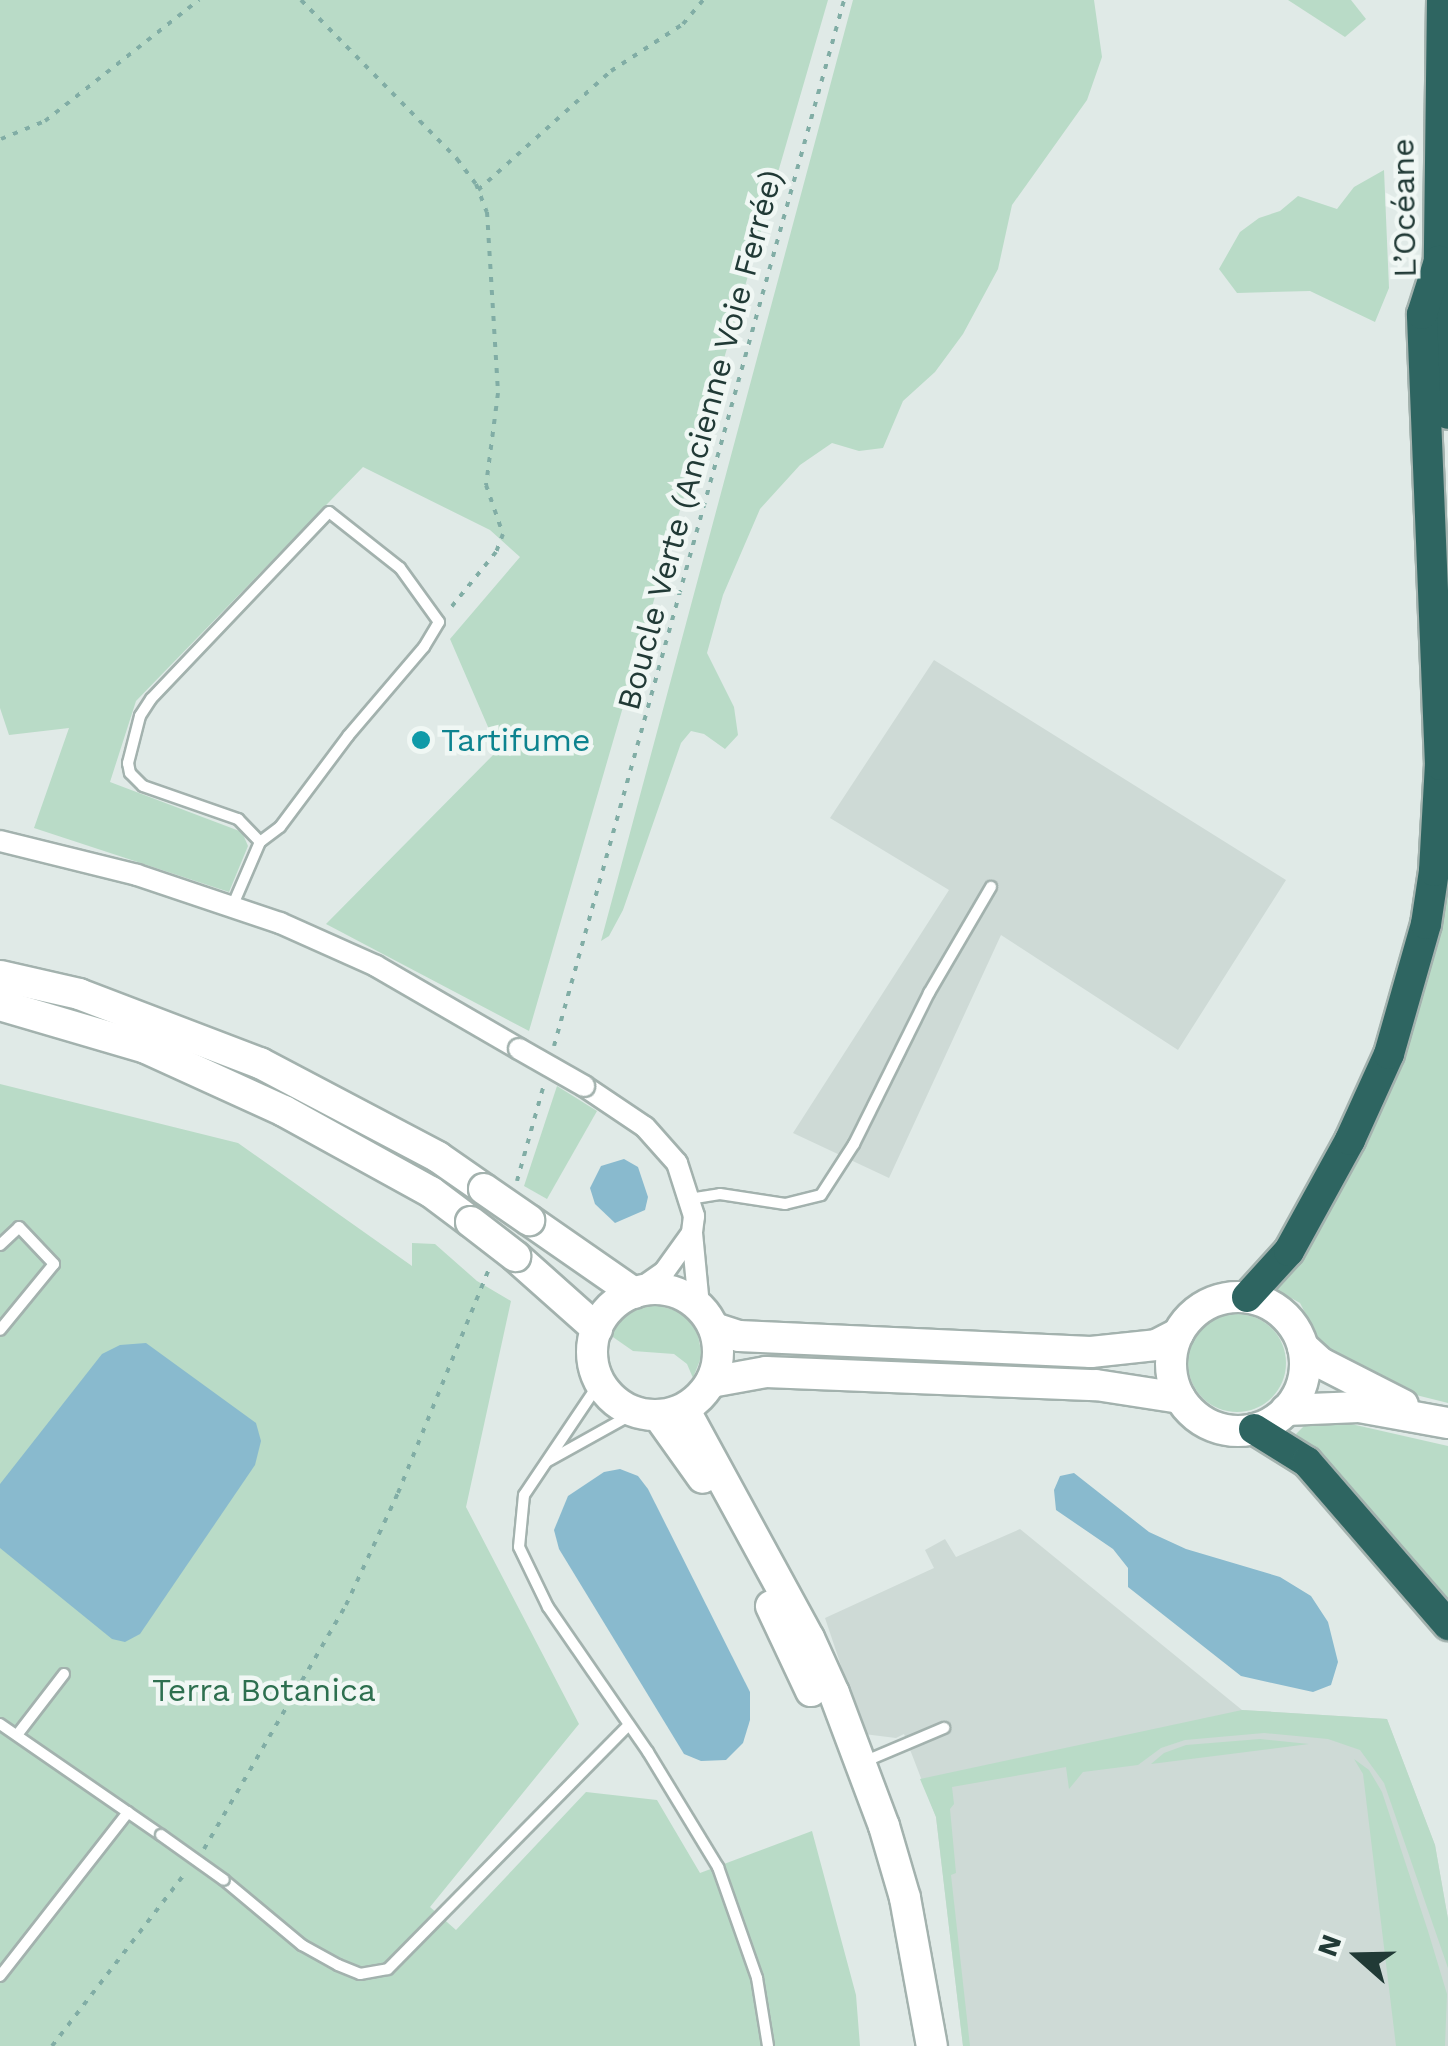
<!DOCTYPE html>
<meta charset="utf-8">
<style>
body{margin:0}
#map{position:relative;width:1448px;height:2046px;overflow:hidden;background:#e0eae7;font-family:"Work Sans",sans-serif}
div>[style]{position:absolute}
.built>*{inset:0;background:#cedad6}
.green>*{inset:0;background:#b9dbc7}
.round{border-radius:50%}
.water>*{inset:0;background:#89bace}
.path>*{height:4px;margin-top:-2px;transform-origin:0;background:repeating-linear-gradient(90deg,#81ada5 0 5px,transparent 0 13px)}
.roads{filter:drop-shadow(2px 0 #a3b2ae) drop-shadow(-2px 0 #a3b2ae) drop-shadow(0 2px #a3b2ae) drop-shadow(0 -2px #a3b2ae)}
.lane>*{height:10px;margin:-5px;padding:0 5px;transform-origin:5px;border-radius:5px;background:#fff}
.street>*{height:20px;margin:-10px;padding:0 10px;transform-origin:10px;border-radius:10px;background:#fff}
.secondary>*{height:30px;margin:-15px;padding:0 15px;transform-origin:15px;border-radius:15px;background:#fff}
.secondary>.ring{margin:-15px;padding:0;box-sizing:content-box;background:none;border:30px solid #fff;border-radius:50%}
.highway>*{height:30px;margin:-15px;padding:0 15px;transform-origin:15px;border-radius:15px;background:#2e6561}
.bridges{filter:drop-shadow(2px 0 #a3b2ae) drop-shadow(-2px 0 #a3b2ae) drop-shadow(0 2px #a3b2ae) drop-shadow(0 -2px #a3b2ae)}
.lane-bridge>*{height:10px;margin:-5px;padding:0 5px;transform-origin:5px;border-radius:5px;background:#fff}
.street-bridge>*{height:20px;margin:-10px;padding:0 10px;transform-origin:10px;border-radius:10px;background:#fff}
.secondary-bridge>*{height:30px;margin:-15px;padding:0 15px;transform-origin:15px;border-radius:15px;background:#fff}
.dots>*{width:28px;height:28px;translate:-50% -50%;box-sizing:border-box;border:5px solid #f0f7f4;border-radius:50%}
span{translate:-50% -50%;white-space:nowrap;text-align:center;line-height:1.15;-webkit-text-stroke:9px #f0f7f4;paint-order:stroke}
.street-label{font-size:32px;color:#213a36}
.culture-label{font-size:32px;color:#0d838f}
.left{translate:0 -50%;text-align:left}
.park-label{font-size:32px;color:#2d6f4f}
.north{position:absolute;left:1308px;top:1906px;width:100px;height:100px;-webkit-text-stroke:8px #f0f7f4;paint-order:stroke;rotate:290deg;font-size:28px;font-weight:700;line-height:40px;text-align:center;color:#213a36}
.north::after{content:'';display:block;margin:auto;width:35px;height:45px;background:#213a36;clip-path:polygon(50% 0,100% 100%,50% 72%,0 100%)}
</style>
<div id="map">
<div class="built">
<div style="clip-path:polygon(934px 660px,1286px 880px,1178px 1050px,1001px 935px,889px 1178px,793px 1133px,949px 890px,830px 818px)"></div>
<div style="clip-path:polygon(1020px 1529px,1242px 1710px,1387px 1719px,1435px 1845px,1448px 1919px,1448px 2046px,963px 2046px,936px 1817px,904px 1734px,896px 1738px,864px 1734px,825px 1618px,934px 1568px,925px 1550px,945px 1539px,956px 1557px)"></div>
</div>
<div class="green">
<div style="clip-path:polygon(0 0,828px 0,529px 1031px,326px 924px,498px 750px,450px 639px,520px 557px,490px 530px,363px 467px,136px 701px,110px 782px,242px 832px,248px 846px,229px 892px,34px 828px,69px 728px,9px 735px,0 708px)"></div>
<div style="clip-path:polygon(853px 0,1094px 0,1102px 57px,1087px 100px,1012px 205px,998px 269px,963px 334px,935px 372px,903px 401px,883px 448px,859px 451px,832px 443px,800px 465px,760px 509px,723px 595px,707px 653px,734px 707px,738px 735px,725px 749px,704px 734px,691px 731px,681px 743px,623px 910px,609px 936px,601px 941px)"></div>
<div style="clip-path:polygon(1288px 0,1351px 0,1366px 19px,1345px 37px)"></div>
<div style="clip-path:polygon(1384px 170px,1389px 288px,1375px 322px,1310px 291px,1237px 293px,1219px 269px,1240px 232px,1259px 218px,1280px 211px,1298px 196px,1337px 209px,1354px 187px)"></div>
<div style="clip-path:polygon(1448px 849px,1448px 1403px,1412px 1394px,1327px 1355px,1300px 1303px,1273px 1288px,1342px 1176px)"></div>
<div style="clip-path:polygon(0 1084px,238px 1143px,412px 1266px,412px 1243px,435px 1244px,477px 1281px,511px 1301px,466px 1507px,579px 1724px,430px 1907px,456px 1930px,586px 1792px,657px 1800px,700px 1873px,812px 1831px,856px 1995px,860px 2046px,0 2046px)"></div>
<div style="clip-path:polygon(557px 1086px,597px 1111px,547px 1199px,524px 1186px)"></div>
<div style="clip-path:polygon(652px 1304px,682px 1312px,697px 1331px,702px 1355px,693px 1378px,687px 1364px,674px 1354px,633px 1351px,610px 1335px,624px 1315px)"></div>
<div class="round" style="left:1188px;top:1314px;width:98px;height:98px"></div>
<div style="clip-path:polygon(1338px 1421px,1448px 1446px,1448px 1613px,1296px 1434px,1307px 1423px)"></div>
<div style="clip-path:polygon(1242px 1710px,1387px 1719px,1435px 1845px,1448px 1919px,1448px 1968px,1384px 1783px,1360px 1750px,1328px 1739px,1264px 1733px,1185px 1740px,1161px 1748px,1138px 1765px,1083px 1772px,1069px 1789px,1066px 1767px,952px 1787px,954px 1804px,950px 1809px,956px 1873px,951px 1875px,970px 2046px,963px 2046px,936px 1817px,920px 1779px)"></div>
<div style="clip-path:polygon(1260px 1739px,1309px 1744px,1151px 1764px,1164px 1753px,1186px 1745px)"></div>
<div style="clip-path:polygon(1354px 1759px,1369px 1770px,1382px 1792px,1428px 1931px,1447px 1994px,1445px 2046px,1396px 2046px,1363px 1774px)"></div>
</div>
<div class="water">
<div style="clip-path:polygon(624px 1159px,638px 1167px,648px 1197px,645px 1210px,615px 1223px,595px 1204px,590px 1188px,601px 1166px)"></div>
<div style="clip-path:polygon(146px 1343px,256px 1423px,261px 1441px,255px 1465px,140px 1634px,125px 1642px,112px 1639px,0 1548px,0 1484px,102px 1354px,120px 1345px)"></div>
<div style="clip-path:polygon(620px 1469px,638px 1476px,648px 1489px,750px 1692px,750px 1720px,743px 1743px,726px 1760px,701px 1761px,684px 1754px,559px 1549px,554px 1530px,568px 1496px,604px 1472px)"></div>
<div style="clip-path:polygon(1074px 1473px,1149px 1532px,1186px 1549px,1280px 1577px,1311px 1596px,1328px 1622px,1338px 1662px,1331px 1685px,1313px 1692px,1241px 1676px,1128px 1587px,1128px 1568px,1113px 1549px,1056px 1510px,1054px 1490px,1060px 1476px)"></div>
</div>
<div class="path">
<div style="left:301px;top:0;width:223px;rotate:45.5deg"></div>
<div style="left:457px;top:159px;width:31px;rotate:53deg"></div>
<div style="left:476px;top:184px;width:30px;rotate:69deg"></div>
<div style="left:487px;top:212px;width:181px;rotate:86.5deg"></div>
<div style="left:498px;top:393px;width:93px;rotate:97.4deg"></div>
<div style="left:486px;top:485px;width:52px;rotate:70.9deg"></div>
<div style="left:503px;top:534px;width:19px;rotate:111deg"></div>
<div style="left:496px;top:552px;width:76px;rotate:129.1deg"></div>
<div style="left:1px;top:139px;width:48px;rotate:-22.2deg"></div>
<div style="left:45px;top:121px;width:196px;rotate:-38.2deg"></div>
<div style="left:478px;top:190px;width:178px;rotate:-41.8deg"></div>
<div style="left:611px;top:71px;width:86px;rotate:-33.1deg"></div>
<div style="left:683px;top:24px;width:31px;rotate:-50deg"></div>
<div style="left:554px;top:1046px;width:1085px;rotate:-74.5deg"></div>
<div style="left:517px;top:1181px;width:101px;rotate:-74.4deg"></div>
<div style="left:204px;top:1849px;width:282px;rotate:-59.8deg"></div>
<div style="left:346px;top:1605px;width:123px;rotate:-65.1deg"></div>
<div style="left:398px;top:1493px;width:245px;rotate:-67.9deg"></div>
<div style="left:52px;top:2046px;width:220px;rotate:-52.4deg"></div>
</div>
<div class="roads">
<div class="lane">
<div style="left:232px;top:907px;width:71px;rotate:-66.7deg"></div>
<div style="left:260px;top:842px;width:25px;rotate:-37deg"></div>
<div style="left:280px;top:827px;width:114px;rotate:-53.2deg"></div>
<div style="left:348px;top:736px;width:117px;rotate:-49.5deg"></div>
<div style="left:424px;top:647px;width:29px;rotate:-59deg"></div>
<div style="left:439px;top:622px;width:67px;rotate:-125.8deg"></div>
<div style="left:400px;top:568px;width:90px;rotate:-141.7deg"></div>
<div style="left:329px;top:512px;width:258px;rotate:133.6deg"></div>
<div style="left:151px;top:699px;width:20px;rotate:123deg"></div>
<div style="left:140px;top:716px;width:49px;rotate:104.3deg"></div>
<div style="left:128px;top:763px;width:10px;rotate:79deg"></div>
<div style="left:130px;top:773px;width:18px;rotate:45deg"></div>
<div style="left:143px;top:786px;width:101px;rotate:19.2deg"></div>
<div style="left:238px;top:819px;width:32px;rotate:46deg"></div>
<div style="left:689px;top:1199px;width:31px;rotate:-9deg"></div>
<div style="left:720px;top:1194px;width:66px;rotate:8.7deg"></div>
<div style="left:785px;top:1204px;width:37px;rotate:-14deg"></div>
<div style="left:821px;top:1195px;width:61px;rotate:-57.1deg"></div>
<div style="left:854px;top:1144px;width:169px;rotate:-63.6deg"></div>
<div style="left:929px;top:993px;width:123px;rotate:-59.7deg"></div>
<div style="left:0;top:1245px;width:26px;rotate:-43deg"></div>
<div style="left:19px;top:1227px;width:51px;rotate:46.6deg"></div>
<div style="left:54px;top:1264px;width:85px;rotate:129.3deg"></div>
<div style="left:600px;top:1382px;width:136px;rotate:123.9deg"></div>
<div style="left:524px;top:1495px;width:52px;rotate:95.5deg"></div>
<div style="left:519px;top:1547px;width:67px;rotate:64.2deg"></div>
<div style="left:548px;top:1607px;width:176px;rotate:55.4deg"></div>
<div style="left:648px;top:1752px;width:135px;rotate:58.7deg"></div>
<div style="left:718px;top:1867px;width:118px;rotate:70.6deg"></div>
<div style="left:757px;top:1978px;width:69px;rotate:80.8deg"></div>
<div style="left:548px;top:1461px;width:101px;rotate:-29.1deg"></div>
<div style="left:0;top:1724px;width:196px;rotate:34.6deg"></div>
<div style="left:17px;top:1735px;width:77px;rotate:-52.4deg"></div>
<div style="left:866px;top:1761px;width:85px;rotate:-22.9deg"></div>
<div style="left:224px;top:1880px;width:102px;rotate:39.8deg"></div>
<div style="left:302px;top:1945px;width:41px;rotate:29.1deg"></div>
<div style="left:338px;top:1965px;width:24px;rotate:22deg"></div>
<div style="left:360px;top:1974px;width:28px;rotate:-10deg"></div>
<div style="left:388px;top:1969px;width:342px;rotate:-45.4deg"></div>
<div style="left:0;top:1976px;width:208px;rotate:-52deg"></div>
</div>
<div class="street">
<div style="left:0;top:841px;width:141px;rotate:13.9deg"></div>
<div style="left:137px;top:875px;width:151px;rotate:18.6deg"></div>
<div style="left:280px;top:923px;width:105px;rotate:24.1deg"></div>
<div style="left:376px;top:966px;width:165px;rotate:30.1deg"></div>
<div style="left:584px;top:1086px;width:73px;rotate:33.9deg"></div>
<div style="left:645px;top:1127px;width:48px;rotate:48.4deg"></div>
<div style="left:677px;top:1163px;width:56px;rotate:72.2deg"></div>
<div style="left:694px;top:1216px;width:17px;rotate:97deg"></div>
<div style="left:634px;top:1293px;width:37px;rotate:-35deg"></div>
<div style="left:664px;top:1272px;width:48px;rotate:-54.3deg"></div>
<div style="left:692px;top:1233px;width:73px;rotate:84.5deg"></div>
</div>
<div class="secondary">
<div style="left:0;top:976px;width:81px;rotate:12.8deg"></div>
<div style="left:79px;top:994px;width:194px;rotate:20.9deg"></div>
<div style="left:260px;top:1063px;width:201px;rotate:27.8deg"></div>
<div style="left:438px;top:1157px;width:56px;rotate:34.8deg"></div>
<div style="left:0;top:1005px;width:152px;rotate:16.4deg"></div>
<div style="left:146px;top:1048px;width:152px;rotate:24.5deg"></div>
<div style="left:284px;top:1111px;width:168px;rotate:28.9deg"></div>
<div style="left:431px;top:1192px;width:50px;rotate:36.9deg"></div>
<div style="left:529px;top:1220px;width:128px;rotate:34.8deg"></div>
<div style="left:515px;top:1256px;width:110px;rotate:41.7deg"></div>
<div class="ring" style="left:592px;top:1289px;width:96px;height:96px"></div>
<div class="ring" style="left:1171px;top:1297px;width:104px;height:104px"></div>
<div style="left:714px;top:1328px;width:26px;rotate:18deg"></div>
<div style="left:739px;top:1336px;width:352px;rotate:2.6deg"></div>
<div style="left:1091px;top:1352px;width:65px;rotate:-6.1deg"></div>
<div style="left:1156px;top:1345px;width:25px;rotate:-27deg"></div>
<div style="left:1303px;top:1347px;width:24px;rotate:42deg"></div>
<div style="left:1321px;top:1363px;width:92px;rotate:27.1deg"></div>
<div style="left:711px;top:1382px;width:56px;rotate:-10.3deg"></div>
<div style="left:766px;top:1372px;width:330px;rotate:2.3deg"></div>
<div style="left:1096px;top:1385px;width:85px;rotate:8.8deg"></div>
<div style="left:684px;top:1409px;width:261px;rotate:61.4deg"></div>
<div style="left:809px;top:1638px;width:60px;rotate:65.6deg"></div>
<div style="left:834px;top:1693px;width:142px;rotate:69.4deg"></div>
<div style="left:884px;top:1826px;width:75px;rotate:73.7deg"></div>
<div style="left:905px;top:1898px;width:150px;rotate:79.7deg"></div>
<div style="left:1286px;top:1410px;width:73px;rotate:-2.4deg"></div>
<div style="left:1359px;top:1407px;width:90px;rotate:10.2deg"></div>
<div style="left:658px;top:1415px;width:77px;rotate:54.5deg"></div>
<div style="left:771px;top:1606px;width:94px;rotate:64.8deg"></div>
</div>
<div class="highway">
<div style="left:1442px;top:0;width:261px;rotate:90.7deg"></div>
<div style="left:1439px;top:261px;width:153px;rotate:86.6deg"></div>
<div style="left:1247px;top:1297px;width:62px;rotate:-47.6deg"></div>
<div style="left:1289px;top:1251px;width:127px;rotate:-61.2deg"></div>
<div style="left:1350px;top:1140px;width:94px;rotate:-65.6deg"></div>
<div style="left:1389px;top:1054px;width:135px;rotate:-74.1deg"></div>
<div style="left:1426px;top:924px;width:54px;rotate:-81.4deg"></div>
<div style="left:1434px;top:871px;width:106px;rotate:-86.8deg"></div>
<div style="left:1440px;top:765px;width:451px;rotate:-92.3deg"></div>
<div style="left:1422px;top:314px;width:56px;rotate:-72.2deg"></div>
<div style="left:1254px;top:1429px;width:62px;rotate:31.9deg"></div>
<div style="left:1307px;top:1462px;width:216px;rotate:49.1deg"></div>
</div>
</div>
<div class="bridges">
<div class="lane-bridge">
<div style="left:161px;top:1835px;width:77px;rotate:35.5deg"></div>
</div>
<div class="street-bridge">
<div style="left:519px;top:1049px;width:75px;rotate:29.6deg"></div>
</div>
<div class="secondary-bridge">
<div style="left:484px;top:1189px;width:55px;rotate:34.6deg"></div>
<div style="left:471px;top:1222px;width:56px;rotate:37.7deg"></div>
</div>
</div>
<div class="dots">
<div style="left:421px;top:740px;background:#0f9aa8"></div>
</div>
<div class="street-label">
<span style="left:1404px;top:208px;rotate:-91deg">L’Océane</span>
<span style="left:700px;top:440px;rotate:-75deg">Boucle Verte (Ancienne Voie Ferrée)</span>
</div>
<div class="culture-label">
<span class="left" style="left:441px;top:740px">Tartifume</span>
</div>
<div class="park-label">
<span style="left:264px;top:1690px">Terra Botanica</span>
</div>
<div class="north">N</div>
</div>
